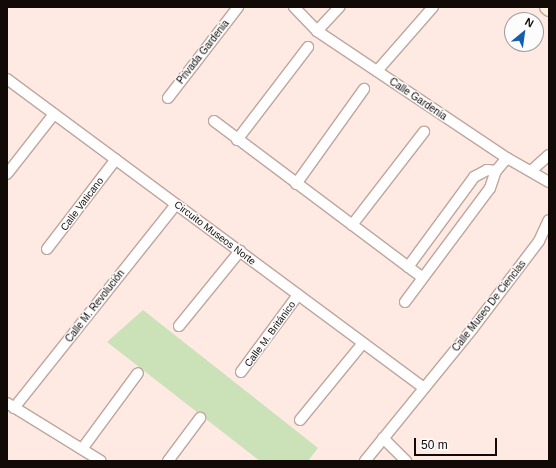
<!DOCTYPE html>
<meta charset="utf-8">
<style>
body{margin:0}
#map{position:relative;width:556px;height:468px;overflow:hidden;background:#feeae2;font-family:Arial,sans-serif}
div>[style]{position:absolute}
.green>*{inset:0;background:#cbe1b7}
.roads{filter:drop-shadow(1px 0 #bea69d) drop-shadow(-1px 0 #bea69d) drop-shadow(0 1px #bea69d) drop-shadow(0 -1px #bea69d)}
.minor>*{height:10px;margin:-5px;padding:0 5px;transform-origin:5px;border-radius:5px;background:#fff}
.secondary>*{height:14px;margin:-7px;padding:0 7px;transform-origin:7px;border-radius:7px;background:#ffefe0}
span{translate:-50% -50%;white-space:nowrap;text-align:center;line-height:1.15;-webkit-text-stroke:3px #fcfcfc;paint-order:stroke}
.street-label{font-size:10px;color:#110a07}
.frame{position:absolute;inset:0;border:8px solid #110a07;pointer-events:none}
.north{position:absolute;left:504px;top:12px;width:40px;height:40px;box-sizing:border-box;background:#fcfcfc;border:1px solid #9e9b9a;border-radius:50%;rotate:29deg;font-size:11px;font-weight:700;line-height:16px;text-align:center;color:#110a07}
.north::after{content:'';display:block;margin:auto;width:14px;height:18px;background:#135ead;clip-path:polygon(50% 0,100% 100%,50% 72%,0 100%)}
.scale{position:absolute;left:414px;top:438px;width:83px;height:18px;box-sizing:border-box;border:2px solid #110a07;border-top:0;padding-left:5px;font-size:12px;line-height:14px;white-space:nowrap;color:#110a07;-webkit-text-stroke:3px #fcfcfc;paint-order:stroke}
</style>
<div id="map">
<div class="green">
<div style="clip-path:polygon(143px 310px,318px 448px,308px 461px,260px 461px,107px 342px)"></div>
</div>
<div class="roads">
<div class="minor">
<div style="left:294px;top:7px;width:33px;rotate:46deg"></div>
<div style="left:317px;top:31px;width:229px;rotate:33.8deg"></div>
<div style="left:507px;top:158px;width:48px;rotate:29.7deg"></div>
<div style="left:317px;top:31px;width:33px;rotate:-47deg"></div>
<div style="left:377px;top:71px;width:85px;rotate:-48.8deg"></div>
<div style="left:7px;top:79px;width:519px;rotate:36.54deg"></div>
<div style="left:168px;top:98px;width:115px;rotate:-52.4deg"></div>
<div style="left:214px;top:121px;width:261px;rotate:36.9deg"></div>
<div style="left:237px;top:140px;width:117px;rotate:-52.6deg"></div>
<div style="left:531px;top:171px;width:24px;rotate:-42deg"></div>
<div style="left:7px;top:174px;width:76px;rotate:-51.9deg"></div>
<div style="left:296px;top:184px;width:117px;rotate:-54.4deg"></div>
<div style="left:352px;top:225px;width:118px;rotate:-52.3deg"></div>
<div style="left:47px;top:249px;width:113px;rotate:-52.5deg"></div>
<div style="left:408px;top:267px;width:112px;rotate:-53.7deg"></div>
<div style="left:474px;top:177px;width:15px;rotate:-28deg"></div>
<div style="left:487px;top:170px;width:9px;rotate:6deg"></div>
<div style="left:405px;top:302px;width:142px;rotate:-53.3deg"></div>
<div style="left:490px;top:188px;width:18px;rotate:-71deg"></div>
<div style="left:496px;top:171px;width:17px;rotate:-50deg"></div>
<div style="left:179px;top:326px;width:97px;rotate:-50.9deg"></div>
<div style="left:241px;top:372px;width:96px;rotate:-53.5deg"></div>
<div style="left:7px;top:403px;width:110px;rotate:31.7deg"></div>
<div style="left:14px;top:408px;width:260px;rotate:-51.5deg"></div>
<div style="left:300px;top:420px;width:99px;rotate:-50.7deg"></div>
<div style="left:383px;top:438px;width:33px;rotate:45deg"></div>
<div style="left:82px;top:449px;width:94px;rotate:-53.6deg"></div>
<div style="left:168px;top:461px;width:54px;rotate:-53.3deg"></div>
<div style="left:365px;top:461px;width:171px;rotate:-50.9deg"></div>
<div style="left:473px;top:328px;width:109px;rotate:-52.8deg"></div>
<div style="left:539px;top:241px;width:23px;rotate:-65deg"></div>
</div>
<div class="secondary">
<div style="left:547px;top:7px;width:3px;rotate:45deg"></div>
</div>
</div>
<div class="street-label">
<span style="left:203px;top:52px;rotate:-52deg">Privada Gardenia</span>
<span style="left:418px;top:99px;rotate:34deg">Calle Gardenia</span>
<span style="left:82px;top:204px;rotate:-53deg">Calle Vaticano</span>
<span style="left:215px;top:233px;rotate:37deg">Circuito Museos Norte</span>
<span style="left:95px;top:306px;rotate:-52deg">Calle M. Revolución</span>
<span style="left:489px;top:306px;rotate:-52deg">Calle Museo De Ciencias</span>
<span style="left:270px;top:334px;rotate:-54deg">Calle M. Británico</span>
</div>
<div class="frame"></div>
<div class="north">N</div>
<div class="scale">50 m</div>
</div>
